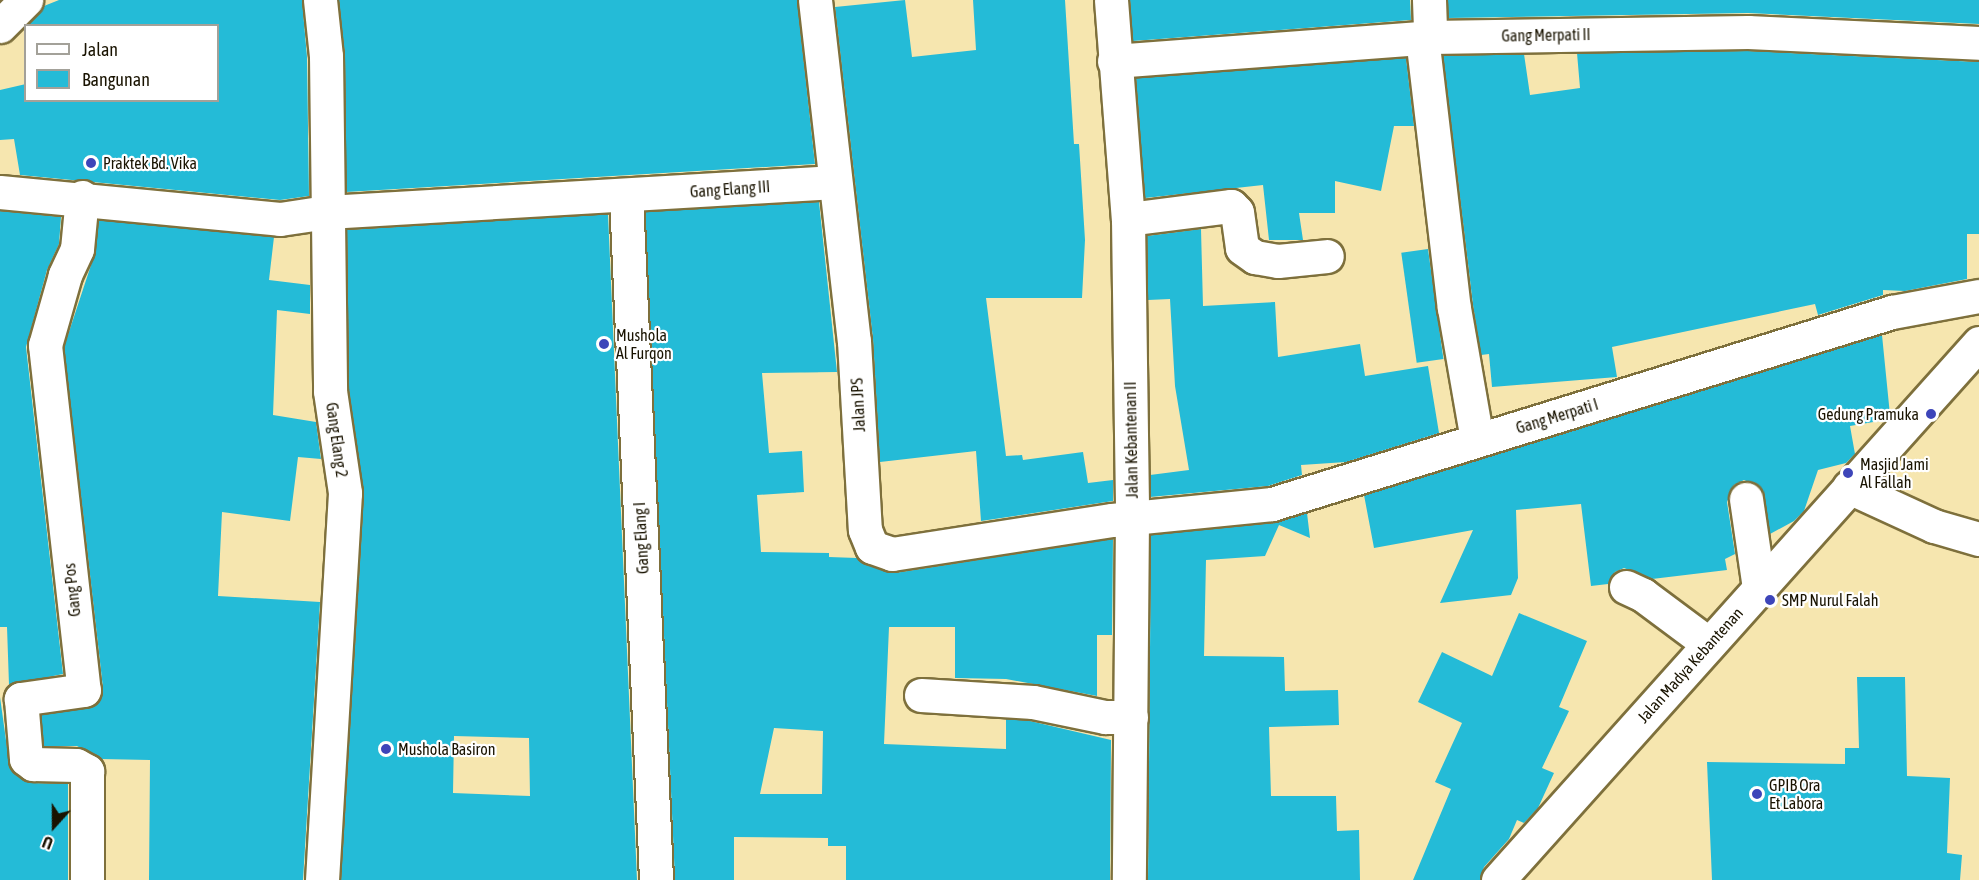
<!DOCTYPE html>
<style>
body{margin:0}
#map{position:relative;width:1979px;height:880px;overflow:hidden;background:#f6e6af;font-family:"Asap Condensed",sans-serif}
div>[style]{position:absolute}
.building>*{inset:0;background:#24bbd7;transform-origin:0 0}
.roads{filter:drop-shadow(2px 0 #7e703c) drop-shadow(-2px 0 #7e703c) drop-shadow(0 2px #7e703c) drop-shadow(0 -2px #7e703c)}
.minor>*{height:33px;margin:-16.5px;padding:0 16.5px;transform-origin:16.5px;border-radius:16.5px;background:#fff}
.dots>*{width:16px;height:16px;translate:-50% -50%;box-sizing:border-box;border:3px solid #fff;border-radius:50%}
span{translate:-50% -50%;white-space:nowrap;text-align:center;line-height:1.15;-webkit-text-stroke:4.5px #fff;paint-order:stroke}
.street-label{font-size:16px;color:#191301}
.poi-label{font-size:16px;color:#191301}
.left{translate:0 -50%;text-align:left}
.right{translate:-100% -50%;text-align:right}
.legend{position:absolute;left:24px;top:24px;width:195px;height:78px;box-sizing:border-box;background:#fff;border:2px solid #a3a199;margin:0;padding:8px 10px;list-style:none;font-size:18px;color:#191301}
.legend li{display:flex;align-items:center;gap:12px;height:30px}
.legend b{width:30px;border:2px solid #a3a199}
.north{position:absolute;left:24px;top:796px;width:60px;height:60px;-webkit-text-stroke:4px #fff;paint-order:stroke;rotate:201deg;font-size:16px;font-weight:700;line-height:24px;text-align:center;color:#191301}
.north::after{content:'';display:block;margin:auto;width:21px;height:27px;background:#191301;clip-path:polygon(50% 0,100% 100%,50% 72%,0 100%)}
</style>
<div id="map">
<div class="building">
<div style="clip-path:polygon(59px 0,302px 0,307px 57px,309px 196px,280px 200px,20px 175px,14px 139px,0 140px,0 90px,26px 84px,26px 100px,218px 100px,218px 26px,27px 26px,44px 6px)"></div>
<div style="clip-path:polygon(339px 0,797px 0,815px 164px,346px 192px,345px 56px)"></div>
<div style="clip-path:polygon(905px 0,912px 57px,976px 50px,973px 0,1065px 0,1074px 144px,1079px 144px,1085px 240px,1082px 298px,986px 298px,1006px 456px,1022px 455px,1023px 460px,1083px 452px,1088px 483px,1113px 480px,1113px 501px,981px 521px,976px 451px,880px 462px,873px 339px,835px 7px)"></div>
<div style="clip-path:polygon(1130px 0,1410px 0,1411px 20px,1133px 41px)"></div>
<div style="clip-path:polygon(1448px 0,1979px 0,1979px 24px,1748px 13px,1448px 18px)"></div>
<div style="clip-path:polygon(1748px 51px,1979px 62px,1979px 234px,1967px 234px,1967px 279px,1905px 291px,1883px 290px,1883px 295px,1818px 315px,1815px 304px,1612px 347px,1617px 377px,1492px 387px,1489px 354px,1481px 355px,1473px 305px,1443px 56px,1524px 54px,1530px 95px,1580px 88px,1577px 53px)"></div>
<div style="clip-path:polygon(1406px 58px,1414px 126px,1394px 126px,1381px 191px,1335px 181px,1335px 213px,1299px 213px,1303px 240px,1269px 240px,1263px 185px,1145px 198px,1136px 78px)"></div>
<div style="clip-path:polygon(evenodd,819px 202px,837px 372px,762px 373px,769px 453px,802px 451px,804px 492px,757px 495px,761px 552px,829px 553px,829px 557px,857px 558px,866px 565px,895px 573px,1113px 539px,1112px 635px,1097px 635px,1097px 696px,1006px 679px,955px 678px,955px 627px,889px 627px,884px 744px,1006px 749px,1006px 719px,1030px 721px,1111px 740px,1110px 880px,846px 880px,846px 846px,828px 846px,828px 838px,734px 837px,734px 880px,675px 880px,645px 212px,819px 202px,774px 728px,823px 731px,822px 794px,760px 794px,774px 728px)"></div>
<div style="clip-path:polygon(0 211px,61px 217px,59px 244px,47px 270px,26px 347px,63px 674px,9px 685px,7px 627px,0 627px)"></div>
<div style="clip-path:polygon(evenodd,608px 214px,637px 880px,341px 880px,364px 494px,349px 390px,347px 230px,608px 214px,454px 736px,529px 738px,530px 796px,453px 793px,454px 736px)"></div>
<div style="clip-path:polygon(99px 220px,274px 237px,269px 280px,310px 285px,310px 314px,277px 310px,273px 415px,316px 422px,321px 459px,298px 457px,290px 521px,222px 512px,218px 596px,320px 602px,303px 880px,149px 880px,150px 760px,101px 759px,77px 746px,44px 746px,41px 715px,95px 705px,103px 688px,64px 347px,94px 256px)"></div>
<div style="clip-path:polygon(1201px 229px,1203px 306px,1275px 302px,1278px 357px,1360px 344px,1365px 376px,1428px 366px,1439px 433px,1346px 462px,1301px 465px,1302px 475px,1268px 486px,1150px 497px,1150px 475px,1189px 470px,1175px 386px,1170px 299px,1148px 300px,1147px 236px)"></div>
<div style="left:1428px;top:249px;width:111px;height:27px;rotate:82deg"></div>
<div style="clip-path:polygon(1882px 335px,1890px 415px,1885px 420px,1850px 426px,1855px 454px,1846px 463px,1818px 470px,1804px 511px,1794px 521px,1770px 534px,1761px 488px,1744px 480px,1734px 485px,1727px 502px,1735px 554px,1725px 559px,1727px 570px,1652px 579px,1624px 568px,1615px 572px,1608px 584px,1591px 586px,1581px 504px,1516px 510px,1518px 578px,1511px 595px,1440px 603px,1473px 530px,1374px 548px,1364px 495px)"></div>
<div style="clip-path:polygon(1307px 513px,1310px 538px,1279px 525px,1265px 556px,1206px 560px,1204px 656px,1284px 657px,1285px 691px,1338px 690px,1339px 725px,1269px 727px,1271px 796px,1336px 796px,1337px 831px,1359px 830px,1360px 880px,1148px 880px,1151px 535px,1274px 523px)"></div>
<div style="clip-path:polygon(1519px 613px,1587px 641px,1559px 707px,1569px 711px,1542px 768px,1554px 773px,1538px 808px,1524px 823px,1517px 820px,1509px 839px,1484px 867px,1480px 880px,1413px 880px,1451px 789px,1435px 782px,1462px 723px,1418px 702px,1442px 652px,1492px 676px)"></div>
<div style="clip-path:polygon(1857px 677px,1905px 677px,1907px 776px,1950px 778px,1947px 853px,1962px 855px,1960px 880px,1712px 880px,1707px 762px,1845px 764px,1845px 748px,1859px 748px)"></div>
<div style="clip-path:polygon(0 697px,10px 769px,32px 783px,68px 784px,68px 880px,0 880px)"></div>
</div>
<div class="roads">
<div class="minor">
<div style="left:320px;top:0;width:56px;rotate:83.9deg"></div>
<div style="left:326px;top:56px;width:335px;rotate:89.3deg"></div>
<div style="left:330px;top:391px;width:103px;rotate:81.6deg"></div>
<div style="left:345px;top:493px;width:388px;rotate:93.4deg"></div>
<div style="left:815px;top:0;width:343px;rotate:83.5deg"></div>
<div style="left:854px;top:341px;width:189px;rotate:86.7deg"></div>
<div style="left:865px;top:530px;width:18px;rotate:68deg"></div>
<div style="left:872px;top:547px;width:21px;rotate:19deg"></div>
<div style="left:892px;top:554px;width:223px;rotate:-8.8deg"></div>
<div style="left:1112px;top:520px;width:161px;rotate:-5.7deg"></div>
<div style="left:1272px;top:504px;width:649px;rotate:-17.21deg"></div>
<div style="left:1892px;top:312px;width:88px;rotate:-10.4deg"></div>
<div style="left:1111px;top:0;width:220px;rotate:85.6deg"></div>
<div style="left:1128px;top:219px;width:299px;rotate:89.2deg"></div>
<div style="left:1132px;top:518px;width:362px;rotate:90.5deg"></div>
<div style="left:1429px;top:0;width:37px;rotate:88deg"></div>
<div style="left:0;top:26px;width:37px;rotate:-45deg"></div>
<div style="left:1422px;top:37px;width:273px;rotate:83.3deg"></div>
<div style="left:1454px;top:308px;width:134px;rotate:80.1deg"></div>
<div style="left:1114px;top:61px;width:317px;rotate:-4.3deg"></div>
<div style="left:1430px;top:37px;width:318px;rotate:-0.9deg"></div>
<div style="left:1748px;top:32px;width:231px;rotate:2.7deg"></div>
<div style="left:0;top:192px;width:281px;rotate:5.5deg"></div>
<div style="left:280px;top:219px;width:48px;rotate:-8.5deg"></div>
<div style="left:327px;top:212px;width:509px;rotate:-3.38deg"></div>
<div style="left:82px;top:197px;width:52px;rotate:95.5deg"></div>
<div style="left:77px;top:249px;width:29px;rotate:115deg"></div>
<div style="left:65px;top:275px;width:73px;rotate:105.9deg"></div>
<div style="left:45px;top:345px;width:347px;rotate:83.6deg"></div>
<div style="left:84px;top:690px;width:64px;rotate:171.9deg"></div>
<div style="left:21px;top:699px;width:60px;rotate:85.2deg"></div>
<div style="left:26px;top:759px;width:9px;rotate:36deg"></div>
<div style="left:33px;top:764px;width:43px;rotate:1.3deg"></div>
<div style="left:76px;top:765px;width:13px;rotate:29deg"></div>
<div style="left:87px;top:771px;width:109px;rotate:90deg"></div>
<div style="left:626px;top:197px;width:684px;rotate:87.48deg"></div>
<div style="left:1128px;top:219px;width:104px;rotate:-7.2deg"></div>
<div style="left:1231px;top:206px;width:8px;rotate:45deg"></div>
<div style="left:1237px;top:212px;width:36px;rotate:82deg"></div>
<div style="left:1242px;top:248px;width:16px;rotate:35deg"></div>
<div style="left:1255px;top:257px;width:23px;rotate:10deg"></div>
<div style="left:1278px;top:261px;width:49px;rotate:-5.8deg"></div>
<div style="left:1849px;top:487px;width:94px;rotate:24.6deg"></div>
<div style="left:1934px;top:526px;width:47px;rotate:16.1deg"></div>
<div style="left:1746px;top:499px;width:90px;rotate:81.7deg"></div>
<div style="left:1626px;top:587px;width:19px;rotate:25deg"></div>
<div style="left:1643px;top:595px;width:82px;rotate:36.6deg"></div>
<div style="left:921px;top:695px;width:112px;rotate:3.6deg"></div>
<div style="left:1033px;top:702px;width:74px;rotate:11.8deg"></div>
<div style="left:1105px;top:717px;width:26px"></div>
<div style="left:1498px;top:880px;width:721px;rotate:-48.15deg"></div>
</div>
</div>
<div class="dots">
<div style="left:91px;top:163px;background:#3d45b9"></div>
<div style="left:604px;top:344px;background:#3d45b9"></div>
<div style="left:1931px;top:414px;background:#3d45b9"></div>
<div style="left:1848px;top:473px;background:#3d45b9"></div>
<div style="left:1770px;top:600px;background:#3d45b9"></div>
<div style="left:386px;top:749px;background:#3d45b9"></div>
<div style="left:1757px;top:794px;background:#3d45b9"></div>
</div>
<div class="street-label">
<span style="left:1546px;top:35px;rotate:-1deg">Gang Merpati II</span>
<span style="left:730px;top:189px;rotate:-4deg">Gang Elang III</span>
<span style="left:858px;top:405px;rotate:-93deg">Jalan JPS</span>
<span style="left:1557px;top:416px;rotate:-17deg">Gang Merpati I</span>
<span style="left:337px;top:440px;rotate:82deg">Gang Elang 2</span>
<span style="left:1131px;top:440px;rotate:-91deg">Jalan Kebantenan II</span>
<span style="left:641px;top:538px;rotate:-93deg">Gang Elang I</span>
<span style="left:72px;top:590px;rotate:-96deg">Gang Pos</span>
<span style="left:1690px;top:665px;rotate:-48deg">Jalan Madya Kebantenan</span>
</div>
<div class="poi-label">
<span class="left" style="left:103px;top:163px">Praktek Bd. Vika</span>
<span class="left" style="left:616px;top:344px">Mushola<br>Al Furqon</span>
<span class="right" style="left:1919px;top:414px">Gedung Pramuka</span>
<span class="left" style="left:1860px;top:473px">Masjid Jami<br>Al Fallah</span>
<span class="left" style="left:1782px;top:600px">SMP Nurul Falah</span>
<span class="left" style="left:398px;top:749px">Mushola Basiron</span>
<span class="left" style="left:1769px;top:794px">GPIB Ora<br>Et Labora</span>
</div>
<ul class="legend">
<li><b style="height:8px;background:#fff"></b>Jalan</li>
<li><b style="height:16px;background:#24bbd7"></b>Bangunan</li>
</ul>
<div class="north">U</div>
</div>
